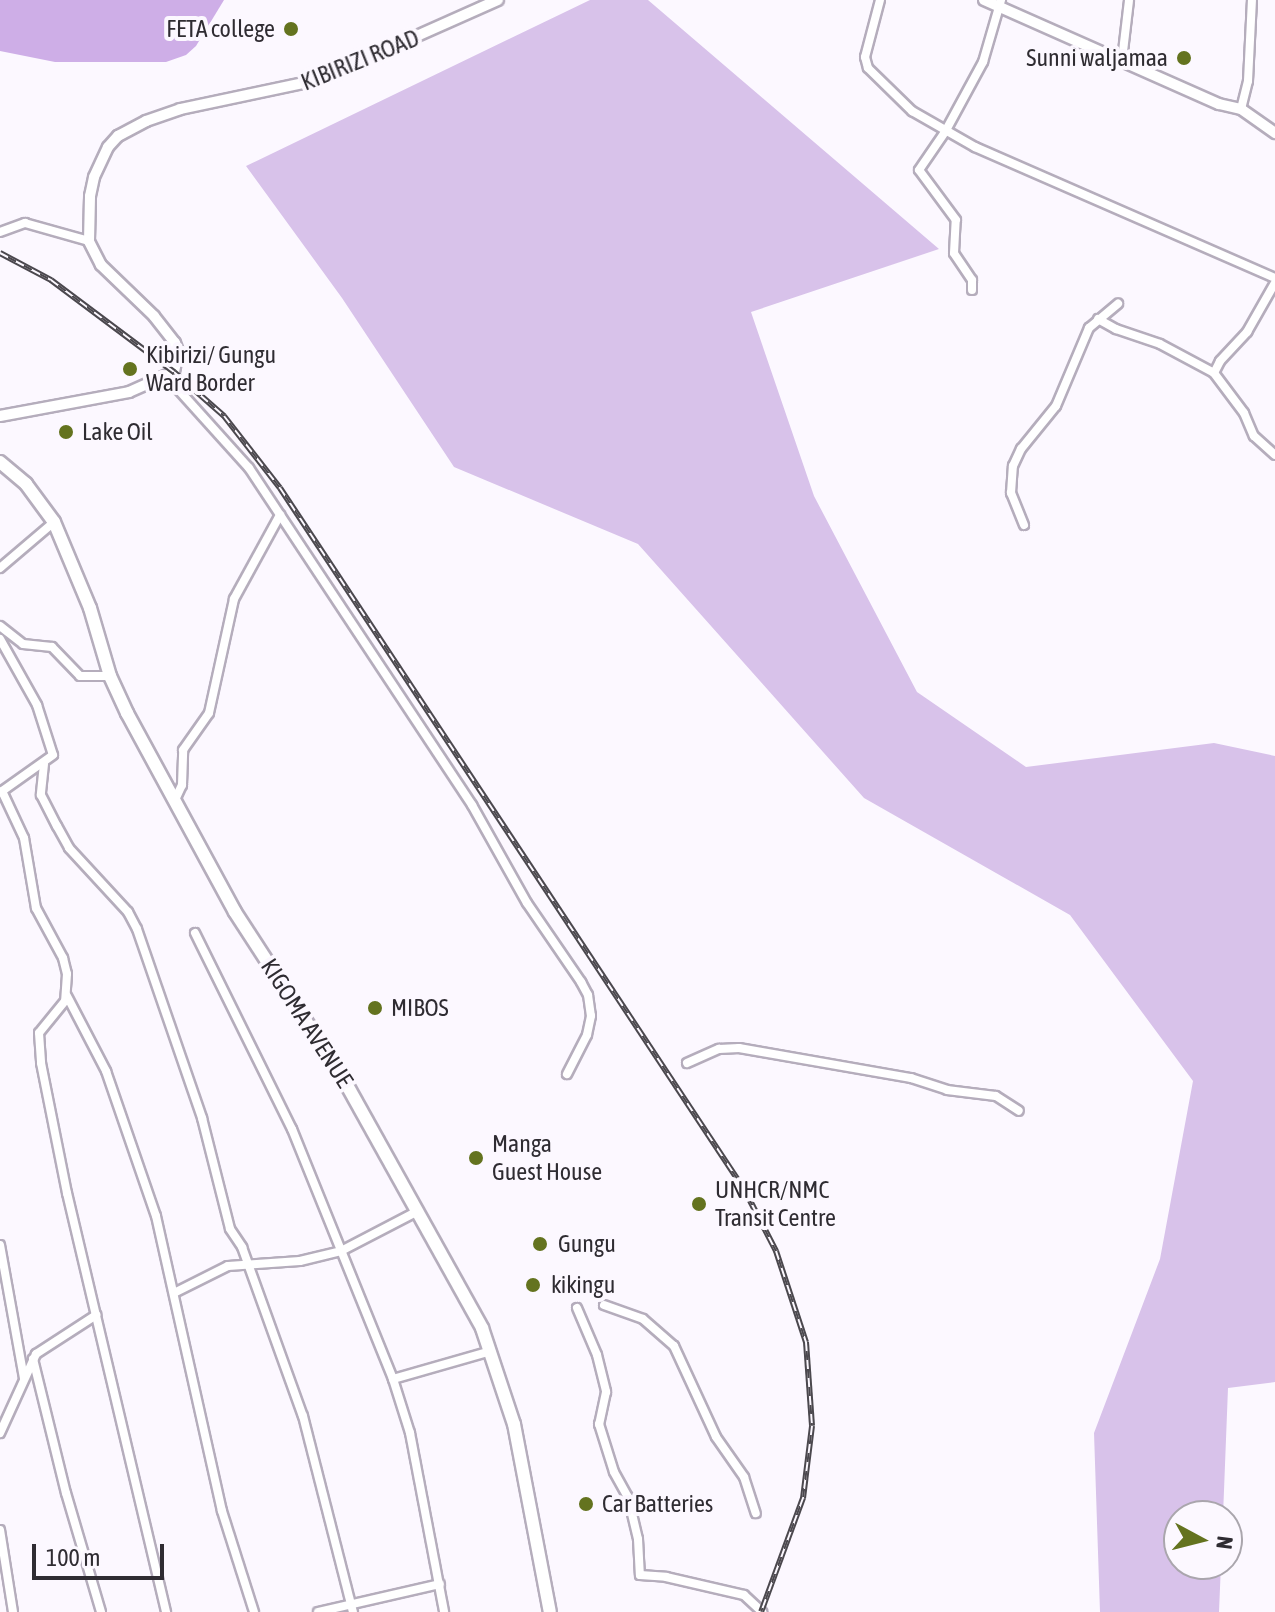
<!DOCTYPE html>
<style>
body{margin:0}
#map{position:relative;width:1275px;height:1612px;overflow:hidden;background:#fcf8ff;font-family:"Asap Condensed",sans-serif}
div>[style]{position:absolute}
.green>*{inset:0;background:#d8c2ea}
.water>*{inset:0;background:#ceaee7}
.roads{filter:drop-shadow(2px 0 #b5adbc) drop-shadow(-2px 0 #b5adbc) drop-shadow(0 2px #b5adbc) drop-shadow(0 -2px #b5adbc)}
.minor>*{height:8px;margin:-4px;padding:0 4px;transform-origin:4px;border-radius:4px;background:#fff}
.tertiary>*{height:10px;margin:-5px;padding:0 5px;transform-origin:5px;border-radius:5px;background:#fff}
.primary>*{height:12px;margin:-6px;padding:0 6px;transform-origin:6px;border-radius:6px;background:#fff}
.rail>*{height:6px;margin-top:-3px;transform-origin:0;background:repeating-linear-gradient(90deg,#fcf8ff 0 9px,#4b484e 0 18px);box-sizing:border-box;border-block:2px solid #4b484e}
.dots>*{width:22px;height:22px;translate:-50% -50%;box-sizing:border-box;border:4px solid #fcf8ff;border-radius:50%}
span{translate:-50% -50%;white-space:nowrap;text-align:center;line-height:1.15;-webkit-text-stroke:8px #fcf8ff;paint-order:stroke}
.poi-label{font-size:24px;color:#2f2c32}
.right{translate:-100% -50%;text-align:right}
.left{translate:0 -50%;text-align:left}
.street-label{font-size:24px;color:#2f2c32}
.north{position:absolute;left:1163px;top:1500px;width:80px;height:80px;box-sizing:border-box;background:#fcf8ff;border:2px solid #aaa6ad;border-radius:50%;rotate:97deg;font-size:22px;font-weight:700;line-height:32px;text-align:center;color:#2f2c32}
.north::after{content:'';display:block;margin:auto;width:28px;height:36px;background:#64731f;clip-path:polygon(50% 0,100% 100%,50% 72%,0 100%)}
.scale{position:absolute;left:32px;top:1544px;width:132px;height:36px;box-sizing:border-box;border:4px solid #2f2c32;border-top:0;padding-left:10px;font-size:24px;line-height:28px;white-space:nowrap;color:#2f2c32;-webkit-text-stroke:6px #fcf8ff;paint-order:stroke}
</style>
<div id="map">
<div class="green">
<div style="clip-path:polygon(590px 0,648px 0,939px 249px,751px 312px,814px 496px,917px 692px,1026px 767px,1214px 743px,1275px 756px,1275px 1382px,1228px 1388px,1223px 1516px,1179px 1516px,1179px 1564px,1221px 1564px,1219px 1612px,1100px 1612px,1094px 1433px,1160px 1259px,1193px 1081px,1070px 915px,864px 798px,638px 544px,454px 467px,342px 298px,246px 166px)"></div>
</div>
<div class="water">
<div style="clip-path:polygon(0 0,224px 0,196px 46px,186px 55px,166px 62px,55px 62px,0 51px)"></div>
</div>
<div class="roads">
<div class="minor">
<div style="left:880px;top:0;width:59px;rotate:104.7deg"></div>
<div style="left:865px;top:57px;width:11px;rotate:75deg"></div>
<div style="left:868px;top:68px;width:62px;rotate:44.3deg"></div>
<div style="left:912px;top:111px;width:73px;rotate:29.7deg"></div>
<div style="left:975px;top:147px;width:327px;rotate:23.6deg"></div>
<div style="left:1122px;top:60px;width:60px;rotate:-83.3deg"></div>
<div style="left:1241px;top:109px;width:29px;rotate:-76deg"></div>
<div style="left:1248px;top:81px;width:81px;rotate:-87.2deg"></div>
<div style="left:0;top:232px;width:27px;rotate:-20deg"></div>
<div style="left:25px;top:223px;width:66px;rotate:15.7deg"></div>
<div style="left:972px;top:290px;width:10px;rotate:-90deg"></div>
<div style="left:972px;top:280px;width:32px;rotate:-124deg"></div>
<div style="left:954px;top:253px;width:33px;rotate:-87deg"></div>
<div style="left:956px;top:220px;width:62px;rotate:-126.5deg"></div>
<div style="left:919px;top:170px;width:46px;rotate:-55.6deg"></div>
<div style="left:945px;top:132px;width:80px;rotate:-61.5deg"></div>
<div style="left:983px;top:62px;width:65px;rotate:-73.8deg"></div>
<div style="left:1098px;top:319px;width:21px;rotate:29deg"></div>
<div style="left:1116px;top:329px;width:46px;rotate:18.8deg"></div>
<div style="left:1160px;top:344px;width:61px;rotate:28.2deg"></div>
<div style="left:1214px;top:373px;width:50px;rotate:53.1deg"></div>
<div style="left:1244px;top:413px;width:25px;rotate:67deg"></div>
<div style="left:1254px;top:436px;width:28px;rotate:42deg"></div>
<div style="left:1214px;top:373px;width:13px;rotate:-63deg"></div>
<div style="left:1220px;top:361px;width:40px;rotate:-47deg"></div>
<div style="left:1247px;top:332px;width:56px;rotate:-60.3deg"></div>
<div style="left:167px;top:377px;width:122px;rotate:48deg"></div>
<div style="left:249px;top:468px;width:404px;rotate:56.5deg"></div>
<div style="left:472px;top:805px;width:112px;rotate:60.7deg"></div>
<div style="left:527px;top:903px;width:96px;rotate:55.6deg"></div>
<div style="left:581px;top:982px;width:15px;rotate:62deg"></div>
<div style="left:588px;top:995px;width:21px;rotate:82deg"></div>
<div style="left:591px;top:1016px;width:19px;rotate:102deg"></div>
<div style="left:587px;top:1035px;width:44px;rotate:117.1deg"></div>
<div style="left:1024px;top:525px;width:35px;rotate:-112deg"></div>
<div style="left:1011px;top:493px;width:27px;rotate:-86deg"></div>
<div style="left:1013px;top:466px;width:19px;rotate:-65deg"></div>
<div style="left:1021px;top:449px;width:55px;rotate:-50.9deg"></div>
<div style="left:1056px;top:406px;width:85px;rotate:-67.1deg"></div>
<div style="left:1089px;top:328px;width:38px;rotate:-40deg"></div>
<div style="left:0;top:568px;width:71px;rotate:-40.4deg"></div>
<div style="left:0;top:626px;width:29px;rotate:38deg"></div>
<div style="left:23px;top:644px;width:29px;rotate:6deg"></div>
<div style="left:52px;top:647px;width:40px;rotate:46deg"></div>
<div style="left:80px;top:676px;width:30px"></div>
<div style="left:0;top:639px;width:76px;rotate:60.7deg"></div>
<div style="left:37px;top:705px;width:52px;rotate:72.3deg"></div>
<div style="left:53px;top:755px;width:64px;rotate:144.6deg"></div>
<div style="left:44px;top:764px;width:31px;rotate:96deg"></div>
<div style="left:41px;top:795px;width:35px;rotate:63deg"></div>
<div style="left:57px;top:826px;width:25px;rotate:61deg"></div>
<div style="left:69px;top:848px;width:87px;rotate:47.3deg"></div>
<div style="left:128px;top:912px;width:19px;rotate:62deg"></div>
<div style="left:137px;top:929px;width:200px;rotate:71deg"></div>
<div style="left:202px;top:1118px;width:114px;rotate:75.8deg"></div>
<div style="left:230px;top:1229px;width:22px;rotate:56deg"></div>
<div style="left:242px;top:1247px;width:180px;rotate:70.2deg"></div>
<div style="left:303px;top:1416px;width:202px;rotate:75.7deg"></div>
<div style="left:2px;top:791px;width:52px;rotate:64.9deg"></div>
<div style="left:24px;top:838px;width:71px;rotate:80.3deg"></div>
<div style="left:36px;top:908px;width:57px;rotate:61.6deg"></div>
<div style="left:63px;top:958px;width:16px;rotate:76deg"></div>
<div style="left:67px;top:974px;width:27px;rotate:94deg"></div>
<div style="left:65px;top:1001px;width:41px;rotate:129.1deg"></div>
<div style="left:39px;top:1033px;width:30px;rotate:86deg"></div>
<div style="left:41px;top:1063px;width:133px;rotate:78.7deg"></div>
<div style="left:67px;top:1193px;width:431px;rotate:76.7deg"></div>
<div style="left:174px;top:802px;width:19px;rotate:-65deg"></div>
<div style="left:182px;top:785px;width:35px;rotate:-88deg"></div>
<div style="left:183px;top:750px;width:45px;rotate:-54.9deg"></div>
<div style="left:209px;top:713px;width:117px;rotate:-77.6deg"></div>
<div style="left:234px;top:599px;width:96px;rotate:-61.3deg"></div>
<div style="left:195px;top:933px;width:219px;rotate:63.7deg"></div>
<div style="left:292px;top:1129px;width:270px;rotate:68deg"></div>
<div style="left:393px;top:1379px;width:57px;rotate:72.5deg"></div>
<div style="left:410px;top:1433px;width:182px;rotate:79.2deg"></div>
<div style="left:67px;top:996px;width:85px;rotate:62.5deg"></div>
<div style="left:106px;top:1071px;width:153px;rotate:71deg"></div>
<div style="left:156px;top:1216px;width:302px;rotate:77.4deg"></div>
<div style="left:222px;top:1511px;width:106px;rotate:72.4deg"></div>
<div style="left:687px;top:1063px;width:35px;rotate:-24deg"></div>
<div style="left:719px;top:1049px;width:20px;rotate:-3deg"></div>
<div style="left:739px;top:1048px;width:175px;rotate:9.9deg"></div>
<div style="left:911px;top:1078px;width:38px;rotate:18deg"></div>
<div style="left:947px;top:1090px;width:49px;rotate:7deg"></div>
<div style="left:996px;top:1096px;width:27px;rotate:33deg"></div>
<div style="left:0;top:1245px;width:135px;rotate:79.8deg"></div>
<div style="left:174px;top:1293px;width:60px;rotate:-26.6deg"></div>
<div style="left:228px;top:1266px;width:72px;rotate:-4deg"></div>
<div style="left:300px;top:1261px;width:42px;rotate:-13.7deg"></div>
<div style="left:341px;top:1251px;width:87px;rotate:-27.5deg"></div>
<div style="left:604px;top:1305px;width:41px;rotate:19.7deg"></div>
<div style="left:643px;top:1319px;width:41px;rotate:41.1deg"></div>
<div style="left:674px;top:1346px;width:100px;rotate:65.2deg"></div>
<div style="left:716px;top:1437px;width:49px;rotate:55deg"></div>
<div style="left:744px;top:1477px;width:38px;rotate:72deg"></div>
<div style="left:577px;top:1308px;width:51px;rotate:66.9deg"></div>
<div style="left:597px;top:1355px;width:38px;rotate:76deg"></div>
<div style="left:606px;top:1392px;width:33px;rotate:102deg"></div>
<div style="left:599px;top:1424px;width:50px;rotate:72.6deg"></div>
<div style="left:614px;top:1472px;width:29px;rotate:61deg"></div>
<div style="left:628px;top:1497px;width:43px;rotate:76.6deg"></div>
<div style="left:638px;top:1539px;width:36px;rotate:87deg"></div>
<div style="left:640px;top:1575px;width:26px;rotate:4deg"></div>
<div style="left:666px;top:1577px;width:80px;rotate:13deg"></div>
<div style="left:744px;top:1595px;width:25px;rotate:43deg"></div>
<div style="left:33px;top:1359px;width:138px;rotate:76.2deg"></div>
<div style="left:66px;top:1493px;width:124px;rotate:73.6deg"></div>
<div style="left:393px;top:1379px;width:102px;rotate:-15.9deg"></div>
<div style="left:0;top:1433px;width:87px;rotate:-65.5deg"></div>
<div style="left:36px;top:1354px;width:72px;rotate:-33deg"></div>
<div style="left:0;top:1530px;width:83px;rotate:81deg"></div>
<div style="left:318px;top:1612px;width:125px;rotate:-12.9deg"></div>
</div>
<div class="tertiary">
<div style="left:984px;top:0;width:257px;rotate:23.9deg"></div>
<div style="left:1219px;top:104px;width:23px;rotate:13deg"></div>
<div style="left:1241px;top:109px;width:42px;rotate:35.2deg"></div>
<div style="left:0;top:416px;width:131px;rotate:-10.5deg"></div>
<div style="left:129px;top:392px;width:49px;rotate:-24deg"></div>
<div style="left:174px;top:372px;width:21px;rotate:-79deg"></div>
<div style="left:178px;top:351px;width:9px;rotate:-111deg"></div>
<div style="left:175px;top:343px;width:34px;rotate:-128deg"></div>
<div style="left:154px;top:316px;width:74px;rotate:-136.1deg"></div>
<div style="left:101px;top:265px;width:27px;rotate:-117deg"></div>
<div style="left:89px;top:241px;width:45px;rotate:-88.7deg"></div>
<div style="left:90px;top:196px;width:19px;rotate:-78deg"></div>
<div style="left:94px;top:177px;width:33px;rotate:-65deg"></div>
<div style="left:108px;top:147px;width:15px;rotate:-48deg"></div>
<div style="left:118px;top:136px;width:32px;rotate:-28deg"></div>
<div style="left:146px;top:121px;width:36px;rotate:-19deg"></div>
<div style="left:180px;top:109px;width:141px;rotate:-11.9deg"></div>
<div style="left:318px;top:80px;width:197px;rotate:-24deg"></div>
</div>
<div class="primary">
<div style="left:0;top:462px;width:34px;rotate:40deg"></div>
<div style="left:26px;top:484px;width:47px;rotate:53.6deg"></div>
<div style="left:54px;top:522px;width:93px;rotate:67.3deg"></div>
<div style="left:90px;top:608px;width:71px;rotate:73.6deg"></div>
<div style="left:110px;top:676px;width:41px;rotate:65.3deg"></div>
<div style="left:127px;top:713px;width:226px;rotate:61.5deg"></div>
<div style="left:235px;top:912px;width:198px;rotate:57deg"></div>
<div style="left:343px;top:1078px;width:286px;rotate:60.9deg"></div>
<div style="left:482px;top:1328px;width:101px;rotate:71.6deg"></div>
<div style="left:514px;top:1424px;width:191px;rotate:79.2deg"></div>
</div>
</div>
<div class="rail">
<div style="left:0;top:253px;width:58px;rotate:27.9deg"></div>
<div style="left:51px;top:280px;width:154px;rotate:36.8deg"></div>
<div style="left:174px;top:372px;width:67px;rotate:41.3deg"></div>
<div style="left:224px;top:416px;width:91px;rotate:52.1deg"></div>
<div style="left:280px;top:488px;width:841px;rotate:56.5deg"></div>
<div style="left:744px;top:1189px;width:70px;rotate:62.7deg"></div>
<div style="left:776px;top:1251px;width:96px;rotate:71.8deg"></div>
<div style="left:806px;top:1342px;width:84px;rotate:85.9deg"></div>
<div style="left:812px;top:1426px;width:73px;rotate:97.1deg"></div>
<div style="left:803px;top:1498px;width:121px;rotate:110.2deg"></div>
</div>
<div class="dots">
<div style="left:291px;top:29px;background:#64731f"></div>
<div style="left:1184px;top:58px;background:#64731f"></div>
<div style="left:130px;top:369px;background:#64731f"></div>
<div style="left:66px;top:432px;background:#64731f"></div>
<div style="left:375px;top:1008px;background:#64731f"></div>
<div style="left:476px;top:1158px;background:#64731f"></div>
<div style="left:699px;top:1204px;background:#64731f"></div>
<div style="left:540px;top:1244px;background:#64731f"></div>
<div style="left:533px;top:1285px;background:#64731f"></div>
<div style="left:586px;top:1504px;background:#64731f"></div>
</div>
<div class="poi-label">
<span class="right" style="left:275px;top:29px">FETA college</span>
<span class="right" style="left:1168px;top:58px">Sunni waljamaa</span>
<span class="left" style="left:146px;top:369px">Kibirizi/ Gungu<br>Ward Border</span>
<span class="left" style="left:82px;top:432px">Lake Oil</span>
<span class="left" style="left:391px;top:1008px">MIBOS</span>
<span class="left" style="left:492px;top:1158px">Manga<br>Guest House</span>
<span class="left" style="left:715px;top:1204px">UNHCR/NMC<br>Transit Centre</span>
<span class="left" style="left:558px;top:1244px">Gungu</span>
<span class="left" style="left:551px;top:1285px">kikingu</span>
<span class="left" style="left:602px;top:1504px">Car Batteries</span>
</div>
<div class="street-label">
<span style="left:360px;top:60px;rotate:-22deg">KIBIRIZI ROAD</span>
<span style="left:307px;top:1023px;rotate:57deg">KIGOMA AVENUE</span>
</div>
<div class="north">N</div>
<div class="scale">100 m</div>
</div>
